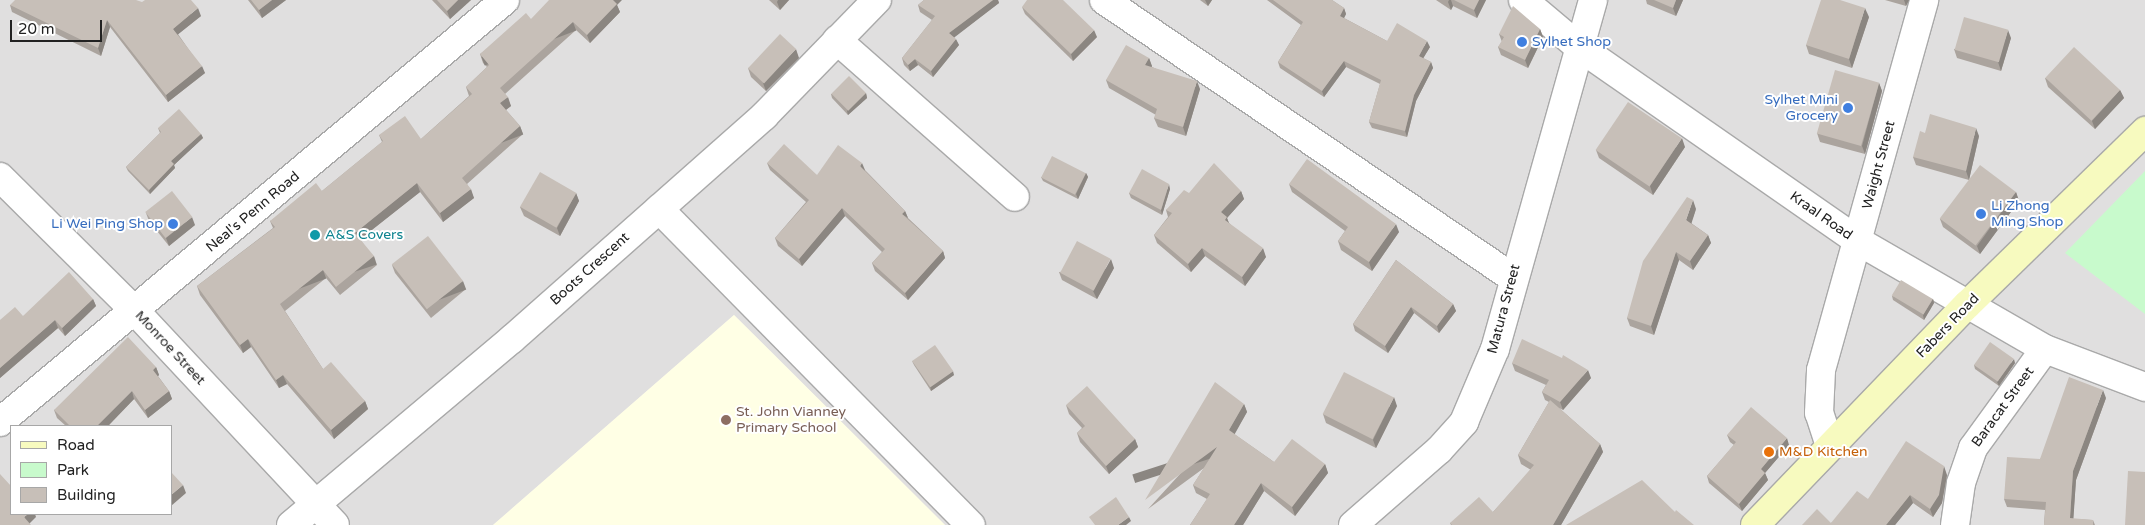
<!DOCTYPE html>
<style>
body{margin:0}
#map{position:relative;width:2145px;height:525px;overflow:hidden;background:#f2efe9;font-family:"Varela Round",sans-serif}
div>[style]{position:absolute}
.residential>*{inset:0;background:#e0dfdf}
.education>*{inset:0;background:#ffffe5}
.park>*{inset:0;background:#c8facc}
.roads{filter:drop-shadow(1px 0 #a9a9a9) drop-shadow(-1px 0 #a9a9a9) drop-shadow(0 1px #a9a9a9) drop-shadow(0 -1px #a9a9a9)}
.minor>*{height:28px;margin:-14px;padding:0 14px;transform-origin:14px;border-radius:14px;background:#fff}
.tertiary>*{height:28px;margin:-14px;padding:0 14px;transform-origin:14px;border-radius:14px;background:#fff}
.secondary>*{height:28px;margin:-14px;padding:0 14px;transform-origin:14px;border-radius:14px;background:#f7fabf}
.wall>*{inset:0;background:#aba49e}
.shaded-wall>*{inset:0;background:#8b8681;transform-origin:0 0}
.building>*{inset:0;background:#c7bfb8;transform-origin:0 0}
.dots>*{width:14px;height:14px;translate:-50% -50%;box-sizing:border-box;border:2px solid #fff;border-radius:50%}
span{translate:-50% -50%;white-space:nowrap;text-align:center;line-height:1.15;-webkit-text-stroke:4px #fff;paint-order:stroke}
.shop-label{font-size:14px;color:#366cbe}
.left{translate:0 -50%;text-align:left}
.right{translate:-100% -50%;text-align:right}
.street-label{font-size:14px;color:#222}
.culture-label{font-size:14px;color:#0d838f}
.education-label{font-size:14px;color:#785e54}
.food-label{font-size:14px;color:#c56008}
.legend{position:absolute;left:10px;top:425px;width:162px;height:90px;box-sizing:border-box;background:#fff;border:1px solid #a7a7a7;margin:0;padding:6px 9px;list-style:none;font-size:15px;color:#222}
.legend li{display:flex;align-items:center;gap:10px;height:25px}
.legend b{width:25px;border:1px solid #a7a7a7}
.scale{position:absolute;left:10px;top:20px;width:92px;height:22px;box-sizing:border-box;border:2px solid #222;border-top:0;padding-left:6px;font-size:15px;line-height:18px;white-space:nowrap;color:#222;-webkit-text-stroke:4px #fff;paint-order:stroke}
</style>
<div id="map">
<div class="residential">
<div style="clip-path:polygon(evenodd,0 0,2145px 0,2145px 525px,945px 525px,734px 315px,493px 525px,0 525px,0 0,11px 426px,171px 426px,171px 514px,11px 514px,11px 426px)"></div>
</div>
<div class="education">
<div style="clip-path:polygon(734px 315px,945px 525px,493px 525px)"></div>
</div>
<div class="park">
<div style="clip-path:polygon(2145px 171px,2145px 314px,2065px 253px)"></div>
</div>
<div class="roads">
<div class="minor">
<div style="left:1104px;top:0;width:495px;rotate:34.2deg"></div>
<div style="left:1523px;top:0;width:73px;rotate:40deg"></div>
<div style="left:1579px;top:47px;width:340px;rotate:34.8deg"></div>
<div style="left:1858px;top:241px;width:216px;rotate:30deg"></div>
<div style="left:2045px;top:349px;width:107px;rotate:20.8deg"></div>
<div style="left:837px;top:40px;width:237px;rotate:41.4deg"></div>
<div style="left:0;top:177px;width:192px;rotate:44.8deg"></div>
<div style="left:136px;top:312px;width:291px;rotate:46.9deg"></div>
<div style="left:659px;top:209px;width:444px;rotate:45.4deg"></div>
<div style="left:1830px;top:446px;width:35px;rotate:-108deg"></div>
<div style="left:1819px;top:413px;width:43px;rotate:-87.3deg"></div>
<div style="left:1821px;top:370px;width:384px;rotate:-74.4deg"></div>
<div style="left:291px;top:525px;width:289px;rotate:-40.1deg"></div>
<div style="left:512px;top:339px;width:337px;rotate:-41.5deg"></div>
<div style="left:764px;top:116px;width:162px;rotate:-45.8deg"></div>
<div style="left:1353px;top:525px;width:114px;rotate:-41.1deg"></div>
<div style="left:1439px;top:450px;width:38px;rotate:-48deg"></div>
<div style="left:1464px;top:422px;width:79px;rotate:-67deg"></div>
<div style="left:1495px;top:349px;width:362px;rotate:-74.3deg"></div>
<div style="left:1955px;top:525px;width:42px;rotate:-81.9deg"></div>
<div style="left:1961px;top:483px;width:37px;rotate:-71deg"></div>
<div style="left:1973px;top:448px;width:122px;rotate:-54deg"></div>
</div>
<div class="tertiary">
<div style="left:0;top:422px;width:658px;rotate:-39.88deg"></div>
</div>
<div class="secondary">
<div style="left:1755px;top:525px;width:307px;rotate:-46.1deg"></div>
<div style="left:1968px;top:304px;width:248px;rotate:-44.3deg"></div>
</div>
</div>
<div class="wall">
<div style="clip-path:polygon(248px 0,286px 0,262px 18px)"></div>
<div style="clip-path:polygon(432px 0,471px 0,450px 19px)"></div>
<div style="clip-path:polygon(769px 0,789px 0,780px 10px)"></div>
<div style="clip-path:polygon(924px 0,998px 0,999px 3px,954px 37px,959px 45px,933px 77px,918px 65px,910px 71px,904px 65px,902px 58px,932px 20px,920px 12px,918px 5px)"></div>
<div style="clip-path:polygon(1200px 0,1212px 0,1208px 6px)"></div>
<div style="clip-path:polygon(1267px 0,1332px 0,1344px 8px,1346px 14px,1344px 18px,1387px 41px,1430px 47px,1423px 58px,1431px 62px,1433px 68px,1416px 101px,1407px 137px,1372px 128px,1369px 122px,1380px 84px,1346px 67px,1324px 97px,1280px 68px,1278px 62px,1301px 25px)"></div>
<div style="clip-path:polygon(1436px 0,1486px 0,1477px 18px,1453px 6px,1451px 10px)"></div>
<div style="clip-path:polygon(1646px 0,1683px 0,1676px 16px,1647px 4px)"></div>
<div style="clip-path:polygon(1885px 0,1909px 0,1906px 6px)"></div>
<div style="clip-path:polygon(142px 2px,201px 16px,178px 34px,205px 73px,168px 102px,110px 27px,101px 56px,12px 12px,10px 5px)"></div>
<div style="clip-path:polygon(617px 5px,620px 12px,590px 43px,576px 30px,505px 94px,511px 106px,506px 110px,520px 126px,523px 134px,467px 184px,474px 198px,443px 222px,420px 192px,360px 239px,377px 265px,340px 295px,326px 278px,285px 311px,323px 369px,365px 401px,368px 409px,334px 439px,287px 384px,279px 388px,251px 347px,243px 353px,200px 295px,197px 286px,273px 228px,270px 221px,322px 191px,382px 142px,379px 135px,421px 139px,469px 96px,466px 87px,487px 67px,483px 63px,480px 54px,531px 19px)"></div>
<div style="clip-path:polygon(1022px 7px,1097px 37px,1073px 61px,1025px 14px)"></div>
<div style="clip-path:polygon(1869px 17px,1852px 68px,1809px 54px,1806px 45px)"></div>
<div style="clip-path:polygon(1540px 29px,1543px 37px,1528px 68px,1501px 55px,1498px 47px,1502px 42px,1499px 34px)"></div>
<div style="clip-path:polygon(2011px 38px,2001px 71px,1957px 58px,1954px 49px)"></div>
<div style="clip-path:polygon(799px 58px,766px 91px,751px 77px,748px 68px)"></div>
<div style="clip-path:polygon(1149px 58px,1152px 67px,1200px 89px,1186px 136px,1158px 127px,1154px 118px,1156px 115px,1109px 88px,1106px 80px)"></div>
<div style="clip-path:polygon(2045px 78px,2120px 90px,2124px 98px,2095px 129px,2048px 87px)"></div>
<div style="clip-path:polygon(1879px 83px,1882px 91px,1865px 154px,1820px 142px,1817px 133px)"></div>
<div style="clip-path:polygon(866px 93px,867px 98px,848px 115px,832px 98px,831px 94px)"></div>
<div style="clip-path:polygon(158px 128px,201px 134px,203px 138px,174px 165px,175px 168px,150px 194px,128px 171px,126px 167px,160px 133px)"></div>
<div style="clip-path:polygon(1979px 136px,1969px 180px,1916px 165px,1913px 157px)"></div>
<div style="clip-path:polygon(1685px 147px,1653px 195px,1599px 158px,1596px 150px)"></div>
<div style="clip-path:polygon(767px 163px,817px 175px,865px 170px,905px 211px,908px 218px,943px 251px,945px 258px,908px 300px,875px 271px,872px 263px,882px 252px,845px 216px,802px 266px,778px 246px,775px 238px,806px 202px,770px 170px)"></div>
<div style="clip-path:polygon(1086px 173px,1088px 177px,1078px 199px,1043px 181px,1041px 177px)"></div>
<div style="clip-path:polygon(1289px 184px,1399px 232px,1372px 271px,1341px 250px,1338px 241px,1345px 231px,1292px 192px)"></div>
<div style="clip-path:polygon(1170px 189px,1162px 215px,1131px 198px,1129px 193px)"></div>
<div style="clip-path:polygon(1241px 191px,1244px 199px,1227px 218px,1229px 223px,1266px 257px,1245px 286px,1205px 256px,1191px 272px,1157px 243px,1154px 235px,1168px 217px,1166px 210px,1189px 193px)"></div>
<div style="clip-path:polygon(2016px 192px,2019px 201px,1980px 254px,1943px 227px,1940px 219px)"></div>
<div style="clip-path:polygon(576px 193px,579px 201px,560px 236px,524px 216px,520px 207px)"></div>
<div style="clip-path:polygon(1696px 209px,1691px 223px,1708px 235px,1711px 243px,1693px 270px,1679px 260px,1654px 335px,1630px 326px,1627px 318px)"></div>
<div style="clip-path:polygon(146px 213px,195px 225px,169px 246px,149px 221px)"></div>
<div style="clip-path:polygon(1396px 260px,1453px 304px,1456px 311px,1439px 333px,1414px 313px,1388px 353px,1355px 331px,1353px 324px)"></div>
<div style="clip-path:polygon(392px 265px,466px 289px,431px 318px,395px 273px)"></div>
<div style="clip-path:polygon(1114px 268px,1097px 299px,1062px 280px,1059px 272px)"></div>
<div style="clip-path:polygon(1892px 296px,1933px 299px,1934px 303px,1924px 320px,1893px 300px)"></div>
<div style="clip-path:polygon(93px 299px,96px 306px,65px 336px,58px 328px,0 378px,0 320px,23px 316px)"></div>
<div style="clip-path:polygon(912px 361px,954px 375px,931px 391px,914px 365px)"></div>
<div style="clip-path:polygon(1512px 363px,1591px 378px,1563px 410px,1559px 408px,1600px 444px,1603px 452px,1561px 525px,1451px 525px,1450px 523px,1493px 512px,1531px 470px,1521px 464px,1518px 455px,1549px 402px,1545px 400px,1542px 392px,1546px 385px,1515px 371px)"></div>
<div style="clip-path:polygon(2015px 363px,1999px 386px,1975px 369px,1974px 365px)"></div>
<div style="clip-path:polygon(156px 367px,159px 375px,158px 376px,169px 391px,172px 399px,148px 418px,134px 399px,108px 426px,66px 426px,57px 418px,54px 410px)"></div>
<div style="clip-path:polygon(2106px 398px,2076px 480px,2073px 519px,2093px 520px,2095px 525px,2044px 525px,2045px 510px,2007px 507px,2004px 499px,2040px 459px)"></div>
<div style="clip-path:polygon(1244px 404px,1247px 412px,1234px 434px,1274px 462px,1325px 464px,1328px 473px,1295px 516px,1264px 491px,1243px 525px,1190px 525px,1207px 499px,1196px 493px,1193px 485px,1204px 468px,1148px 509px)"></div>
<div style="clip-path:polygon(1066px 405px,1135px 439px,1138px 447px,1109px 474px,1080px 442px,1077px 433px,1082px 428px,1069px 414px)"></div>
<div style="clip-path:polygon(1397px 406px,1376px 448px,1326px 423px,1323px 414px)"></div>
<div style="clip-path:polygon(1727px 435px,1789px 445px,1765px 473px,1768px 480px,1742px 511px,1709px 483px,1707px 476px,1734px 445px,1730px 442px)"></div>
<div style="clip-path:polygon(1947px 475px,1942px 503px,1933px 517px,1913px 503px,1895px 525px,1802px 525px,1831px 523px,1868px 499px)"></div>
</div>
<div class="shaded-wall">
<div style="clip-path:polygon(272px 0,286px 0,262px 18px,259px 10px)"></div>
<div style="clip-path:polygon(458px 0,471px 0,450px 19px,447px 11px)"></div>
<div style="clip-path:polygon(612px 0,622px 0,617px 5px,620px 12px,590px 43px,587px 35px)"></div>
<div style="clip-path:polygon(778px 0,789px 0,780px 10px,777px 2px)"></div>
<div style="clip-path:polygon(993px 0,998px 0,999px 3px,951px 40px,949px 33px)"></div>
<div style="clip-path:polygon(1205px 0,1212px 0,1208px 6px)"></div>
<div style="clip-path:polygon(1449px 0,1451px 0,1453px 6px,1451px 10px,1448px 2px)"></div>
<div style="clip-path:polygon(1479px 0,1486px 0,1477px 18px,1474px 10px)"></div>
<div style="clip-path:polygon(1676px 0,1683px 0,1676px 16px,1673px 8px)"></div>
<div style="clip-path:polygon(1904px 0,1909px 0,1906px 6px)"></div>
<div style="clip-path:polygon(198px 8px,201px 16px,176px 36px,173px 29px)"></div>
<div style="clip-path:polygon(1344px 8px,1346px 14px,1342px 22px,1340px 16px)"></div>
<div style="clip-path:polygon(1865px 8px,1869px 17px,1852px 68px,1849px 59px)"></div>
<div style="clip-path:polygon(107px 20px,110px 27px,101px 56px,98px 48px)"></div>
<div style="left:573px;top:22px;width:9px;height:98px;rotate:69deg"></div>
<div style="clip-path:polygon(1540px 29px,1543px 37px,1528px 68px,1525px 60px)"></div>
<div style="clip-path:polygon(1094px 30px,1097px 37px,1073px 61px,1071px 54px)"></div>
<div style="clip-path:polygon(2008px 30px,2011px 38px,2001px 71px,1998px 62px)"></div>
<div style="clip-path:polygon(956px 39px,959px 45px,933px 77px,931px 71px)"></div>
<div style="clip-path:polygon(1427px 41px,1430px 47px,1421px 62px,1419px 56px)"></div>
<div style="clip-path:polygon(796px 49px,799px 58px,766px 91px,763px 83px)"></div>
<div style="clip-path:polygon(1149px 58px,1152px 66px,1148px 73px,1145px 65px)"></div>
<div style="clip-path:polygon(915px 59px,918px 65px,910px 71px,908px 65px)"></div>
<div style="clip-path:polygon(1344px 61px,1346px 67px,1324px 97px,1322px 91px)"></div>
<div style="clip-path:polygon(1431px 62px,1433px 68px,1416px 101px,1407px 137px,1405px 131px,1414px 95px)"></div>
<div style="clip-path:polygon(202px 66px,205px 73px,168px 102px,166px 95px)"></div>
<div style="clip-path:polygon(1197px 81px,1200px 89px,1186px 136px,1183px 127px)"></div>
<div style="clip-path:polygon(1879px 83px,1882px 91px,1865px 154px,1862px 146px)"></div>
<div style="clip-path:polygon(2120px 90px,2124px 98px,2095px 129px,2092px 121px)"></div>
<div style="clip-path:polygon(866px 93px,867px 98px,848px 115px,847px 111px)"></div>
<div style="clip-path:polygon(508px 97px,511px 106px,503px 112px,500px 103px)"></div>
<div style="left:520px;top:126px;width:9px;height:78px;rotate:69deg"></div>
<div style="clip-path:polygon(1976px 128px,1979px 136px,1969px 180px,1966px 171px)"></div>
<div style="clip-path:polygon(201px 134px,203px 138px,174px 165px,175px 168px,150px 194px,149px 190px,171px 161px)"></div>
<div style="clip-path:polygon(1682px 138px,1685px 147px,1653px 195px,1650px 186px)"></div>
<div style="clip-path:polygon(862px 163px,865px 170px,863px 173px,860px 166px)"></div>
<div style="clip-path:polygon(1086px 173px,1088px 177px,1078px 199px,1076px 194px)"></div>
<div style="clip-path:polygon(417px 183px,420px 192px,358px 241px,355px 233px)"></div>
<div style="clip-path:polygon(1169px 184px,1170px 189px,1162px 215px,1161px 210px)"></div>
<div style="clip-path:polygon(471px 189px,474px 198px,443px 222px,440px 213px)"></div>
<div style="clip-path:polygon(1241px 191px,1244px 199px,1227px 218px,1230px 226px,1228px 228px,1221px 212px)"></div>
<div style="clip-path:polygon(2016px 192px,2019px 201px,1980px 254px,1977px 246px)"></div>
<div style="clip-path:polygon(576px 193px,579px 201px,560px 236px,557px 228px)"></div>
<div style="clip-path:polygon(1693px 200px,1696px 209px,1690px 228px,1686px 220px)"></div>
<div style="clip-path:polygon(842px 208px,845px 216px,802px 266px,799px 259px)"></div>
<div style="clip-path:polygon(905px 211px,908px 218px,902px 214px)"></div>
<div style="clip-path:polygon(192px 217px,195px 225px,169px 246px,166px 238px)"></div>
<div style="clip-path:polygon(1396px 224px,1399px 232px,1372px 271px,1369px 262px)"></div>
<div style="clip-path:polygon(1708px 235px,1711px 243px,1693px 270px,1690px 261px)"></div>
<div style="clip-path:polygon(1202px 248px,1205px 256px,1191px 272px,1188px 264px)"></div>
<div style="clip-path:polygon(1263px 248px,1266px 257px,1245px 286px,1242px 277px)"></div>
<div style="clip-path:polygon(943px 251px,945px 258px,908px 300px,905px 293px)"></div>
<div style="clip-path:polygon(1676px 252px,1679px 260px,1654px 335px,1651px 326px)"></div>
<div style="left:374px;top:256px;width:9px;height:49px;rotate:72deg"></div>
<div style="clip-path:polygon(1111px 259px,1114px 268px,1097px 299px,1093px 291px)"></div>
<div style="left:323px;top:270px;width:9px;height:55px;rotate:69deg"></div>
<div style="left:463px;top:281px;width:9px;height:45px;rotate:69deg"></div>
<div style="clip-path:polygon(93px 299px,96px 306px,65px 336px,62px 328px)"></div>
<div style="clip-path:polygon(1933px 299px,1934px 303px,1924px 320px,1923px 315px)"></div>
<div style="clip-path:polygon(1453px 304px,1456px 311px,1439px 333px,1437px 326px)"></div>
<div style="clip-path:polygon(1411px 307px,1414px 313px,1388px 353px,1385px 346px)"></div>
<div style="clip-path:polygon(55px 320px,58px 328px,0 378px,0 368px)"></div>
<div style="clip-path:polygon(248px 339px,251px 347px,243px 353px,240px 345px)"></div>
<div style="clip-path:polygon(2014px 359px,2015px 363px,1999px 386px,1997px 382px)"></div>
<div style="clip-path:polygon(156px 367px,159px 375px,156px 378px,153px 370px)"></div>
<div style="clip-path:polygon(1588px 370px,1591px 378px,1563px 410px,1560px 402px)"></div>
<div style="clip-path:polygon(953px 371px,954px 375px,931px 391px,930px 386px)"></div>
<div style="clip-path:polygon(283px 375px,287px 384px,279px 388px,276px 380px)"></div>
<div style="clip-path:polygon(2103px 390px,2106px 398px,2076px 480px,2073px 525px,2070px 518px,2073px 471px)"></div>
<div style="clip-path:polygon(132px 391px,134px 399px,108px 426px,97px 426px)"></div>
<div style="clip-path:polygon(169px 391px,172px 399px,148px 418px,145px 410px)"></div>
<div style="clip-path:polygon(1394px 397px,1397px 406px,1376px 448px,1373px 440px)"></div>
<div style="clip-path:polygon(365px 401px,368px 409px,334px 439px,331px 430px)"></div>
<div style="clip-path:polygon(1244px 404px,1247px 412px,1232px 439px,1229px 430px)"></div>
<div style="clip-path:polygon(1787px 438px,1789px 445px,1765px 473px,1768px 480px,1742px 511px,1739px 504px,1761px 469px)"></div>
<div style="clip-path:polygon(1135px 439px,1138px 447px,1109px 474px,1106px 466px)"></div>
<div style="clip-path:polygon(1600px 444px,1603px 452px,1561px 525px,1553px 525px)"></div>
<div style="left:1217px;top:447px;width:9px;height:89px;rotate:72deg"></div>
<div style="clip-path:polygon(1325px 464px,1328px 473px,1295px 516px,1292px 507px)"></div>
<div style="clip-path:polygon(1944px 466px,1947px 475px,1942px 503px,1933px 517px,1930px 509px)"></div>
<div style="clip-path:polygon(1261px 483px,1264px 491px,1243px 525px,1234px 525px)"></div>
<div style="clip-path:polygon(183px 485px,186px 493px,171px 506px,171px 495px)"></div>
<div style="clip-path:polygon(1910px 495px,1913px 503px,1895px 525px,1886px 525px)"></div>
<div style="clip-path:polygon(28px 514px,35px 514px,36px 517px,28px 525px,24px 517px)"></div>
<div style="clip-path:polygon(1129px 517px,1131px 521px,1126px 525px,1118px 525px)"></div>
</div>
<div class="building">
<div style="clip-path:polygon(15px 0,136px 0,142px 2px,145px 0,191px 0,198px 8px,173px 29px,202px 66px,166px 95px,107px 20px,98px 48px,10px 5px)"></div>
<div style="clip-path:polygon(251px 0,272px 0,259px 10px)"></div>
<div style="clip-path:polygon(437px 0,458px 0,447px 11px)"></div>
<div style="clip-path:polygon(549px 0,613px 0,617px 4px,587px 35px,573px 22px,500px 88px,508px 97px,500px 103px,520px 126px,462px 178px,471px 189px,440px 213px,417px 183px,355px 233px,374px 256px,336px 287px,323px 270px,280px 304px,323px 369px,331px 362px,365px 401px,331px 430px,283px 375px,276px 380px,248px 339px,240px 345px,197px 286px,275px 227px,270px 221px,316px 183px,322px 191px,383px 141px,379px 135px,405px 116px,421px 139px,472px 94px,466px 87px,489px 65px,480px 54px,526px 13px,531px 19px)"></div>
<div style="clip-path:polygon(924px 0,993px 0,949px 33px,956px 39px,931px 71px,915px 59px,908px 65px,902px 58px,935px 16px,918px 5px)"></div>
<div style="clip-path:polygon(1027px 0,1063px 0,1094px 30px,1071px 54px,1022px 7px)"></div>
<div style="clip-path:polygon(1273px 0,1332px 0,1344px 8px,1340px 16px,1387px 41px,1397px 23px,1427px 41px,1419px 56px,1431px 62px,1414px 95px,1405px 131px,1369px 122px,1381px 80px,1344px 61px,1322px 91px,1278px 62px,1303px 22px)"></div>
<div style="clip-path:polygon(1454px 0,1479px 0,1474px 10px)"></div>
<div style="clip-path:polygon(1654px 0,1676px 0,1673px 8px)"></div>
<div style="clip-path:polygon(1821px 0,1840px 0,1865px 8px,1849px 59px,1806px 45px)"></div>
<div style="clip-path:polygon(1513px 6px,1540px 29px,1525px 60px,1498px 47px,1504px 37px,1499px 34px)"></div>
<div style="left:1964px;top:17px;width:46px;height:34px;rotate:16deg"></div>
<div style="left:780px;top:34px;width:22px;height:47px;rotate:43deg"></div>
<div style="clip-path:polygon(1126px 45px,1149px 58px,1145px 65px,1197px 81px,1183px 127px,1154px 118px,1157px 109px,1106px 80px)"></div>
<div style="left:2074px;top:47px;width:63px;height:42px;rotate:43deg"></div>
<div style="left:1835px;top:70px;width:46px;height:66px;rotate:16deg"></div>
<div style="left:849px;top:76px;width:24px;height:25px;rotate:45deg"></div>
<div style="left:1628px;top:102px;width:65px;height:58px;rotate:34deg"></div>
<div style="clip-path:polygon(179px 109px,201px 134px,171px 161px,174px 164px,149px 190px,126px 167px,161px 132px,158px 128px)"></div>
<div style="clip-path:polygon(1930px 114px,1976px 128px,1966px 171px,1913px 157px,1920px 131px,1925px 133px)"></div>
<div style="clip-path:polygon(784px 144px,817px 175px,838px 145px,862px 163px,860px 166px,905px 211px,902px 214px,943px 251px,905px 293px,872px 263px,885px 249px,842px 208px,799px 259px,775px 238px,809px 200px,767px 163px)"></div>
<div style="left:1052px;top:156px;width:38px;height:24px;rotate:27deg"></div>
<div style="clip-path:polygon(1307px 159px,1396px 224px,1369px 262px,1338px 241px,1348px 227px,1289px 184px)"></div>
<div style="clip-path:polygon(1214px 163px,1241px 191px,1221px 212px,1227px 217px,1225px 220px,1263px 248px,1242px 277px,1202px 248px,1188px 264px,1154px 235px,1172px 213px,1166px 210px,1184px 190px,1189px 193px)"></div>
<div style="left:1980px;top:165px;width:45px;height:67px;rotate:37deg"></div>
<div style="clip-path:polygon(1142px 169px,1169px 184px,1161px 210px,1129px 193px)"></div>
<div style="left:540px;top:172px;width:42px;height:40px;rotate:30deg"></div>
<div style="left:172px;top:191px;width:33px;height:34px;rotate:52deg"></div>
<div style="clip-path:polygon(1687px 197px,1693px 200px,1686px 220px,1708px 235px,1690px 261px,1676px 252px,1651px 326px,1627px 318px,1643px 261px)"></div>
<div style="left:428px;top:236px;width:57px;height:46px;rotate:52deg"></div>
<div style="left:1077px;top:241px;width:38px;height:36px;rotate:28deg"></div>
<div style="clip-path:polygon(1396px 260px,1453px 304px,1437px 326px,1411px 307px,1385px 346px,1353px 324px)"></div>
<div style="clip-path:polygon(69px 272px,93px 299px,62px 328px,55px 320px,0 368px,0 320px,15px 307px,23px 316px)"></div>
<div style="left:1901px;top:280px;width:37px;height:18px;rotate:31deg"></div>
<div style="clip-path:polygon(128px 337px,156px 367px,153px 370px,169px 391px,145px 410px,132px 391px,97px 426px,70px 426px,54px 410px)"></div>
<div style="clip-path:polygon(1522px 339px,1562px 358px,1563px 355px,1588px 370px,1560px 402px,1542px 392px,1549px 380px,1512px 363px)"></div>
<div style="left:1990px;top:342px;width:29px;height:28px;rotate:35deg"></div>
<div style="left:935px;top:345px;width:32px;height:28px;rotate:55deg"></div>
<div style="left:1344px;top:372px;width:56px;height:47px;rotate:27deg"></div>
<div style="clip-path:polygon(2069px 377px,2103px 390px,2073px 471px,2070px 518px,2093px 520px,2093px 525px,2044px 525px,2046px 502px,2004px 499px,2007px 457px,2040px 459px)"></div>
<div style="clip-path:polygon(1215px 382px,1244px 404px,1229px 430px,1274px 462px,1292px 439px,1325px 464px,1292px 507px,1261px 483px,1234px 525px,1190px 525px,1210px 494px,1193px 485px,1217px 447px,1145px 500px)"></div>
<div style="clip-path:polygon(1087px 386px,1135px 439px,1106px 466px,1077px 433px,1085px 426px,1066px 405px)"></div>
<div style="clip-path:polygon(1550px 400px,1600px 444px,1553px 525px,1452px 525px,1450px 523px,1479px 497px,1493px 512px,1534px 465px,1518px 455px)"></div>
<div style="clip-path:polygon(1751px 407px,1787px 438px,1761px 469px,1765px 473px,1739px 504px,1707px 476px,1736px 442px,1727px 435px)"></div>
<div style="clip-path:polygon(1906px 441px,1944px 466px,1939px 495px,1930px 509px,1910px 495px,1886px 525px,1802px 525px,1817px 509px,1831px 523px,1857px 491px,1868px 499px)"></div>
<div style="clip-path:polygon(2128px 471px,2145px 472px,2145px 525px,2125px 525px)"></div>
<div style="clip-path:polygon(171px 472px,183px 485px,171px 495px)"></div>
<div style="clip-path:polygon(0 474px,11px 486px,11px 514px,28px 514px,24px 517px,31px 525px,0 525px)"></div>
<div style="clip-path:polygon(1642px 480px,1675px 512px,1676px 510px,1694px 525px,1566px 525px)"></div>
<div style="clip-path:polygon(1116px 497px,1129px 517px,1118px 525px,1095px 525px,1089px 517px)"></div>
</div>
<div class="dots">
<div style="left:1522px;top:42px;background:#3f7fe0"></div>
<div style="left:1848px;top:108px;background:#3f7fe0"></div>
<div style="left:1981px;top:214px;background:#3f7fe0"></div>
<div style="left:173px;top:224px;background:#3f7fe0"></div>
<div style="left:315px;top:235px;background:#0f9aa8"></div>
<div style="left:726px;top:420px;background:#8d6e63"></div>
<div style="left:1769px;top:452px;background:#e8710a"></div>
</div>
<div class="shop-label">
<span class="left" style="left:1532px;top:42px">Sylhet Shop</span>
<span class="right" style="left:1838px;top:108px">Sylhet Mini<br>Grocery</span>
<span class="left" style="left:1991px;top:214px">Li Zhong<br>Ming Shop</span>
<span class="right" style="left:163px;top:224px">Li Wei Ping Shop</span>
</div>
<div class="street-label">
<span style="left:1879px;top:165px;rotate:-75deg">Waight Street</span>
<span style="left:253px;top:212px;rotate:-40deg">Neal's Penn Road</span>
<span style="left:1821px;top:216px;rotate:35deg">Kraal Road</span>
<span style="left:590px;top:269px;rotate:-42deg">Boots Crescent</span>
<span style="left:1504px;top:309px;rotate:-75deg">Matura Street</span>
<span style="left:1948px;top:326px;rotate:-46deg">Fabers Road</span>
<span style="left:170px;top:348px;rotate:47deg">Monroe Street</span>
<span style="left:2003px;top:407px;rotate:-54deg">Baracat Street</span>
</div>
<div class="culture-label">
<span class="left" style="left:325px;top:235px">A&amp;S Covers</span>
</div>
<div class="education-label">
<span class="left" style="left:736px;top:420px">St. John Vianney<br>Primary School</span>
</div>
<div class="food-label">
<span class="left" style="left:1779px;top:452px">M&amp;D Kitchen</span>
</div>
<ul class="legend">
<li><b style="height:6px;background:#f7fabf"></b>Road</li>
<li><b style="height:14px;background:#c8facc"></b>Park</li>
<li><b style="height:14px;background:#c7bfb8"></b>Building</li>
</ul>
<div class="scale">20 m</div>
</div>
